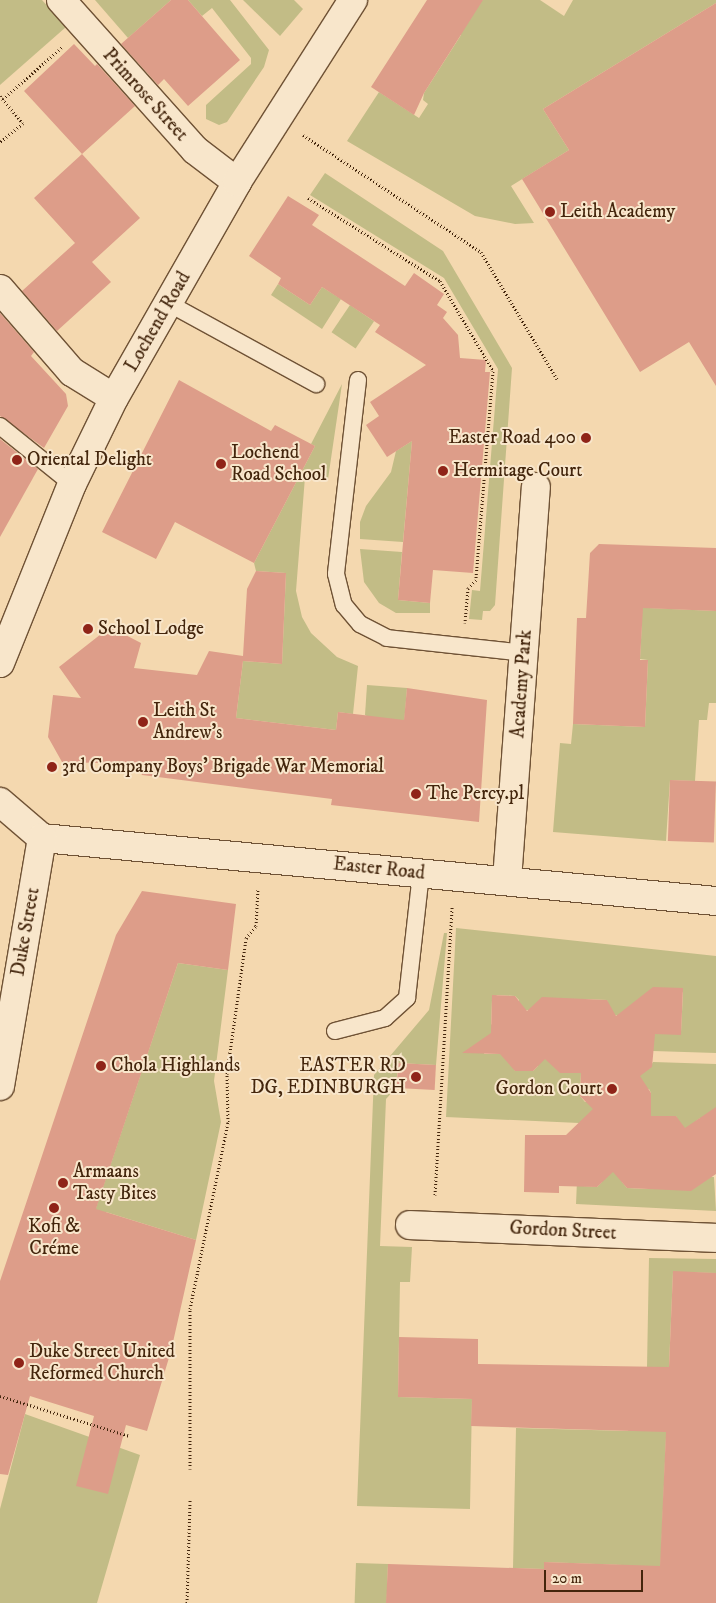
<!DOCTYPE html>
<meta charset="utf-8">
<style>
body{margin:0}
#map{position:relative;width:716px;height:1603px;overflow:hidden;background:#f4d8af;font-family:"IM FELL DW Pica",serif}
div>[style]{position:absolute}
.green>*{inset:0;background:#c2bc86;transform-origin:0 0}
.building>*{inset:0;background:#dd9d89;transform-origin:0 0}
.path>*{height:3px;margin-top:-1.5px;transform-origin:0;background:repeating-linear-gradient(90deg,#43250c 0 1px,transparent 0 3.5px)}
.roads{filter:drop-shadow(1px 0 #6f5235) drop-shadow(-1px 0 #6f5235) drop-shadow(0 1px #6f5235) drop-shadow(0 -1px #6f5235)}
.lane>*{height:16px;margin:-8px;padding:0 8px;transform-origin:8px;border-radius:8px;background:#f8e6cb}
.street>*{height:28px;margin:-14px;padding:0 14px;transform-origin:14px;border-radius:14px;background:#f8e6cb}
.secondary>*{height:28px;margin:-14px;padding:0 14px;transform-origin:14px;border-radius:14px;background:#f8e6cb}
.dots>*{width:14px;height:14px;translate:-50% -50%;box-sizing:border-box;border:2px solid #f8e6cb;border-radius:50%}
span{translate:-50% -50%;white-space:nowrap;text-align:center;line-height:1.15;-webkit-text-stroke:4px #f8e6cb;paint-order:stroke}
.street-label{font-size:19px;color:#43250c}
.poi-label{font-size:19px;color:#43250c}
.left{translate:0 -50%;text-align:left}
.right{translate:-100% -50%;text-align:right}
.scale{position:absolute;left:544px;top:1570px;width:99px;height:22px;box-sizing:border-box;border:2px solid #43250c;border-top:0;padding-left:6px;font-size:15px;line-height:18px;white-space:nowrap;color:#43250c;-webkit-text-stroke:4px #f8e6cb;paint-order:stroke}
</style>
<div id="map">
<div class="green">
<div style="clip-path:polygon(0 0,42px 0,66px 27px,0 85px)"></div>
<div style="clip-path:polygon(95px 0,171px 0,128px 38px)"></div>
<div style="clip-path:polygon(188px 0,230px 0,269px 50px,264px 67px,227px 122px,219px 125px,206px 119px,206px 105px,251px 64px,251px 58px,212px 8px,202px 16px)"></div>
<div style="clip-path:polygon(243px 0,294px 0,303px 9px,280px 36px)"></div>
<div style="clip-path:polygon(483px 0,540px 0,564px 16px,573px 0,716px 0,716px 3px,543px 109px,569px 150px,511px 186px,534px 223px,515px 224px,475px 216px,347px 141px,379px 92px,419px 118px,428px 104px,423px 100px,424px 93px,461px 35px,427px 13px)"></div>
<div style="clip-path:polygon(325px 173px,443px 251px,512px 368px,495px 605px,490px 611px,483px 611px,482px 620px,469px 619px,472px 590px,480px 591px,498px 369px,444px 278px,310px 195px)"></div>
<div style="clip-path:polygon(278px 284px,310px 305px,322px 287px,341px 299px,322px 329px,271px 295px)"></div>
<div style="left:350px;top:305px;width:29px;height:33px;rotate:34deg"></div>
<div style="clip-path:polygon(342px 384px,328px 479px,305px 477px,296px 591px,302px 617px,311px 633px,337px 657px,358px 666px,353px 714px,338px 712px,336px 730px,236px 718px,243px 661px,282px 664px,286px 573px,256px 571px,254px 563px,315px 446px,311px 444px)"></div>
<div style="clip-path:polygon(412px 441px,403px 542px,360px 539px,360px 522px,366px 506px,391px 472px,396px 451px)"></div>
<div style="clip-path:polygon(360px 549px,402px 552px,398px 600px,430px 603px,430px 613px,396px 613px,379px 603px,364px 582px)"></div>
<div style="clip-path:polygon(629px 589px,649px 608px,716px 611px,716px 703px,709px 703px,707px 720px,699px 720px,695px 781px,670px 780px,666px 841px,553px 832px,560px 743px,571px 744px,573px 724px,645px 727px,648px 660px,640px 659px,642px 621px)"></div>
<div style="clip-path:polygon(367px 685px,407px 688px,403px 737px,365px 715px)"></div>
<div style="clip-path:polygon(456px 928px,716px 956px,716px 1053px,653px 1051px,648px 1034px,681px 1032px,683px 992px,629px 1016px,609px 1015px,607px 1000px,585px 999px,579px 1005px,518px 1011px,519px 1000px,515px 996px,497px 995px,492px 1000px,491px 1024px,494px 1027px,484px 1054px,509px 1054px,515px 1071px,533px 1071px,538px 1066px,538px 1056px,553px 1056px,560px 1072px,581px 1073px,580px 1096px,585px 1102px,594px 1102px,594px 1118px,579px 1123px,446px 1117px)"></div>
<div style="clip-path:polygon(444px 933px,447px 933px,436px 1065px,398px 1063px,396px 1088px,386px 1099px,380px 1246px,412px 1247px,410px 1282px,400px 1282px,398px 1397px,472px 1399px,470px 1509px,357px 1506px,374px 1075px,429px 1010px)"></div>
<div style="clip-path:polygon(178px 963px,228px 970px,214px 1081px,221px 1122px,196px 1240px,106px 1212px,94px 1251px,96px 1208px)"></div>
<div style="clip-path:polygon(653px 1062px,716px 1064px,716px 1118px,700px 1118px,696px 1121px,695px 1131px,680px 1130px,676px 1116px,651px 1116px,651px 1093px,649px 1089px,637px 1088px,638px 1068px,649px 1069px)"></div>
<div style="clip-path:polygon(603px 1170px,622px 1170px,622px 1182px,627px 1188px,647px 1189px,698px 1176px,714px 1177px,716px 1211px,576px 1204px,577px 1181px,583px 1186px,597px 1187px,602px 1182px)"></div>
<div style="clip-path:polygon(649px 1258px,716px 1259px,716px 1273px,673px 1272px,659px 1603px,622px 1565px,544px 1562px,544px 1569px,513px 1568px,516px 1428px,628px 1431px,647px 1367px)"></div>
<div style="clip-path:polygon(25px 1414px,140px 1455px,97px 1603px,0 1603px,0 1509px)"></div>
<div style="left:356px;top:1563px;width:32px;height:40px;rotate:2deg"></div>
</div>
<div class="building">
<div style="clip-path:polygon(171px 0,188px 0,240px 60px,188px 106px,164px 79px,158px 85px,121px 44px)"></div>
<div style="clip-path:polygon(427px 0,483px 0,424px 93px,414px 115px,371px 87px)"></div>
<div style="clip-path:polygon(716px 3px,716px 386px,689px 342px,640px 372px,522px 179px,569px 150px,543px 109px)"></div>
<div style="clip-path:polygon(74px 44px,95px 66px,97px 64px,135px 106px,82px 154px,140px 218px,92px 262px,111px 282px,57px 331px,22px 291px,75px 243px,34px 198px,82px 154px,24px 91px)"></div>
<div style="clip-path:polygon(288px 196px,319px 215px,312px 225px,405px 286px,414px 273px,444px 294px,437px 305px,447px 312px,443px 318px,458px 335px,460px 358px,486px 360px,485px 372px,490px 372px,473px 573px,433px 570px,430px 603px,398px 600px,412px 441px,387px 457px,366px 425px,379px 416px,370px 402px,426px 365px,375px 332px,380px 325px,322px 287px,310px 305px,278px 284px,281px 278px,249px 256px)"></div>
<div style="clip-path:polygon(0 313px,34px 352px,31px 356px,66px 394px,68px 406px,44px 448px,0 416px)"></div>
<div style="clip-path:polygon(179px 380px,271px 431px,275px 425px,315px 446px,254px 563px,175px 522px,156px 559px,102px 532px)"></div>
<div style="clip-path:polygon(0 439px,38px 469px,0 537px)"></div>
<div style="clip-path:polygon(599px 544px,716px 548px,716px 611px,643px 608px,640px 660px,648px 660px,645px 727px,573px 724px,577px 618px,586px 618px,590px 553px)"></div>
<div style="clip-path:polygon(256px 571px,286px 573px,282px 664px,243px 661px,236px 718px,336px 730px,338px 712px,404px 720px,407px 688px,487px 700px,479px 822px,331px 805px,332px 799px,142px 775px,136px 764px,62px 762px,48px 737px,53px 695px,81px 698px,59px 667px,110px 627px,141px 643px,134px 668px,197px 675px,209px 651px,243px 656px,247px 589px)"></div>
<div style="left:670px;top:780px;width:46px;height:61px;rotate:2deg"></div>
<div style="clip-path:polygon(142px 891px,236px 904px,228px 970px,178px 963px,96px 1209px,196px 1240px,171px 1351px,147px 1431px,126px 1425px,108px 1494px,76px 1486px,94px 1416px,30px 1396px,8px 1475px,0 1474px,0 1281px,116px 935px)"></div>
<div style="clip-path:polygon(653px 987px,683px 988px,681px 1035px,655px 1034px,652px 1067px,640px 1076px,651px 1093px,651px 1116px,676px 1116px,685px 1128px,716px 1107px,716px 1174px,691px 1191px,627px 1188px,613px 1172px,597px 1187px,559px 1186px,559px 1193px,524px 1192px,525px 1135px,566px 1135px,593px 1109px,580px 1096px,581px 1073px,560px 1073px,545px 1059px,533px 1071px,515px 1071px,500px 1054px,462px 1053px,491px 1033px,492px 995px,515px 996px,527px 1011px,542px 997px,607px 1000px,616px 1016px)"></div>
<div style="left:398px;top:1063px;width:38px;height:25px;rotate:3deg"></div>
<div style="clip-path:polygon(673px 1271px,716px 1273px,716px 1603px,386px 1603px,388px 1564px,544px 1569px,544px 1562px,660px 1566px,666px 1432px,471px 1426px,472px 1399px,398px 1397px,399px 1337px,478px 1339px,478px 1364px,669px 1367px)"></div>
</div>
<div class="path">
<div style="left:0;top:96px;width:35px;rotate:50deg"></div>
<div style="left:23px;top:123px;width:30px;rotate:140deg"></div>
<div style="left:3px;top:99px;width:79px;rotate:-41.4deg"></div>
<div style="left:303px;top:135px;width:213px;rotate:33.3deg"></div>
<div style="left:481px;top:252px;width:148px;rotate:59.1deg"></div>
<div style="left:308px;top:198px;width:156px;rotate:32.2deg"></div>
<div style="left:440px;top:281px;width:104px;rotate:59.5deg"></div>
<div style="left:493px;top:371px;width:210px;rotate:94.7deg"></div>
<div style="left:476px;top:580px;width:11px;rotate:135deg"></div>
<div style="left:468px;top:588px;width:35px;rotate:95deg"></div>
<div style="left:435px;top:1195px;width:289px;rotate:-86.6deg"></div>
<div style="left:0;top:1396px;width:135px;rotate:17.2deg"></div>
<div style="left:190px;top:1469px;width:160px;rotate:-90deg"></div>
<div style="left:190px;top:1309px;width:191px;rotate:-78.5deg"></div>
<div style="left:228px;top:1122px;width:48px;rotate:-91.2deg"></div>
<div style="left:227px;top:1074px;width:137px;rotate:-82deg"></div>
<div style="left:246px;top:938px;width:16px;rotate:-50deg"></div>
<div style="left:256px;top:926px;width:37px;rotate:-87deg"></div>
<div style="left:187px;top:1603px;width:103px;rotate:-88.3deg"></div>
</div>
<div class="roads">
<div class="lane">
<div style="left:168px;top:303px;width:169px;rotate:28.7deg"></div>
<div style="left:358px;top:380px;width:195px;rotate:96.5deg"></div>
<div style="left:336px;top:574px;width:32px;rotate:76deg"></div>
<div style="left:344px;top:605px;width:25px;rotate:50deg"></div>
<div style="left:360px;top:624px;width:30px;rotate:27deg"></div>
<div style="left:387px;top:638px;width:138px;rotate:6.2deg"></div>
<div style="left:0;top:426px;width:92px;rotate:38.9deg"></div>
<div style="left:335px;top:1031px;width:52px;rotate:-14.6deg"></div>
<div style="left:385px;top:1018px;width:30px;rotate:-42deg"></div>
<div style="left:407px;top:998px;width:126px;rotate:-83.6deg"></div>
</div>
<div class="street">
<div style="left:61px;top:0;width:201px;rotate:48.2deg"></div>
<div style="left:195px;top:150px;width:53px;rotate:37.3deg"></div>
<div style="left:0;top:289px;width:110px;rotate:49.1deg"></div>
<div style="left:72px;top:372px;width:49px;rotate:31.8deg"></div>
<div style="left:507px;top:880px;width:394px;rotate:-85.8deg"></div>
<div style="left:410px;top:1225px;width:306px;rotate:2.4deg"></div>
</div>
<div class="secondary">
<div style="left:0;top:663px;width:193px;rotate:-68.1deg"></div>
<div style="left:72px;top:484px;width:96px;rotate:-64deg"></div>
<div style="left:114px;top:398px;width:249px;rotate:-60.3deg"></div>
<div style="left:237px;top:182px;width:216px;rotate:-57.5deg"></div>
<div style="left:0;top:802px;width:55px;rotate:40.6deg"></div>
<div style="left:42px;top:838px;width:677px;rotate:5.34deg"></div>
<div style="left:0;top:1086px;width:252px;rotate:-80.4deg"></div>
</div>
</div>
<div class="dots">
<div style="left:550px;top:212px;background:#8f2418"></div>
<div style="left:586px;top:438px;background:#8f2418"></div>
<div style="left:17px;top:460px;background:#8f2418"></div>
<div style="left:221px;top:464px;background:#8f2418"></div>
<div style="left:443px;top:471px;background:#8f2418"></div>
<div style="left:88px;top:629px;background:#8f2418"></div>
<div style="left:143px;top:722px;background:#8f2418"></div>
<div style="left:52px;top:767px;background:#8f2418"></div>
<div style="left:416px;top:794px;background:#8f2418"></div>
<div style="left:101px;top:1066px;background:#8f2418"></div>
<div style="left:416px;top:1077px;background:#8f2418"></div>
<div style="left:612px;top:1089px;background:#8f2418"></div>
<div style="left:63px;top:1183px;background:#8f2418"></div>
<div style="left:54px;top:1208px;background:#8f2418"></div>
<div style="left:19px;top:1363px;background:#8f2418"></div>
</div>
<div class="street-label">
<span style="left:145px;top:95px;rotate:48deg">Primrose Street</span>
<span style="left:158px;top:322px;rotate:-60deg">Lochend Road</span>
<span style="left:522px;top:684px;rotate:-86deg">Academy Park</span>
<span style="left:379px;top:869px;rotate:6deg">Easter Road</span>
<span style="left:26px;top:932px;rotate:-80deg">Duke Street</span>
<span style="left:563px;top:1231px;rotate:3deg">Gordon Street</span>
</div>
<div class="poi-label">
<span class="left" style="left:560px;top:212px">Leith Academy</span>
<span class="right" style="left:576px;top:438px">Easter Road 400</span>
<span class="left" style="left:231px;top:464px">Lochend<br>Road School</span>
<span class="left" style="left:27px;top:460px">Oriental Delight</span>
<span class="left" style="left:453px;top:471px">Hermitage Court</span>
<span class="left" style="left:98px;top:629px">School Lodge</span>
<span class="left" style="left:153px;top:722px">Leith St<br>Andrew's</span>
<span class="left" style="left:62px;top:767px">3rd Company Boys' Brigade War Memorial</span>
<span class="left" style="left:426px;top:794px">The Percy.pl</span>
<span class="left" style="left:111px;top:1066px">Chola Highlands</span>
<span class="right" style="left:406px;top:1077px">EASTER RD<br>DG, EDINBURGH</span>
<span class="right" style="left:602px;top:1089px">Gordon Court</span>
<span class="left" style="left:73px;top:1183px">Armaans<br>Tasty Bites</span>
<span style="left:54px;top:1238px">Kofi &amp;<br>Créme</span>
<span class="left" style="left:29px;top:1363px">Duke Street United<br>Reformed Church</span>
</div>
<div class="scale">20 m</div>
</div>
